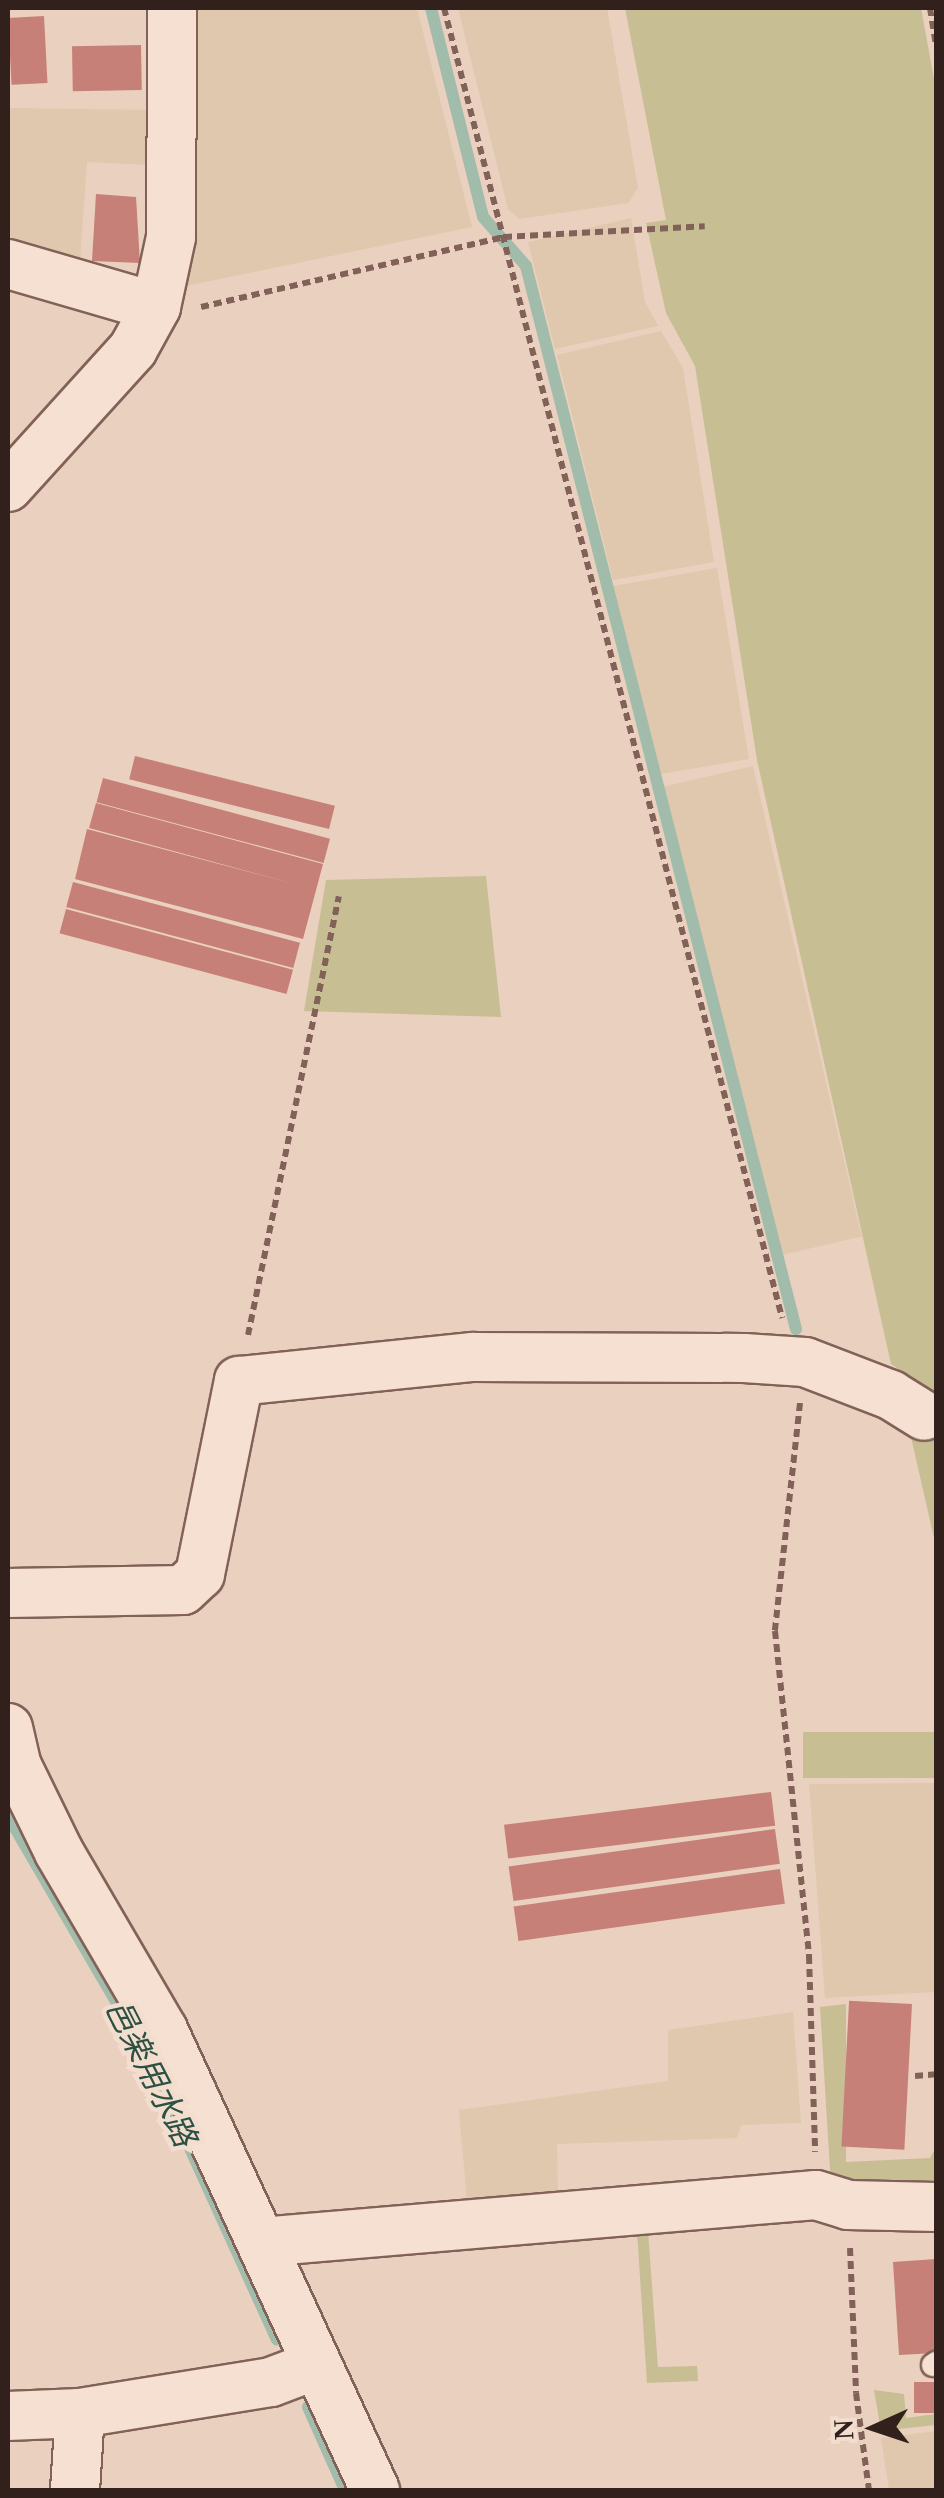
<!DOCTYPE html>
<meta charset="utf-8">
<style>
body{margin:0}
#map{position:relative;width:944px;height:2498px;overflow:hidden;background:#ead0bf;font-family:"Times New Roman","Noto Sans JP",serif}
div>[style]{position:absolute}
.farmland>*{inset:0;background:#dfc8ad;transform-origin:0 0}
.green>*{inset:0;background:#c7be94;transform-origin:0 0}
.stream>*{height:12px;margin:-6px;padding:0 6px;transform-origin:6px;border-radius:6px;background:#a2bcac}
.building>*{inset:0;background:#c68077;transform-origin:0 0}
.path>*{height:6px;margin-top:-3px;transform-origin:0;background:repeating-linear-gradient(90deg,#826258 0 8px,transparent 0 13px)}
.roads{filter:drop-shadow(2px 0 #826258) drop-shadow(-2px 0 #826258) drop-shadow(0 2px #826258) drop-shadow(0 -2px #826258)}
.lane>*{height:22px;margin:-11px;padding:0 11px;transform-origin:11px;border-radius:11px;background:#f6e0d1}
.street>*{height:48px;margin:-24px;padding:0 24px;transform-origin:24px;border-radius:24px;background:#f6e0d1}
span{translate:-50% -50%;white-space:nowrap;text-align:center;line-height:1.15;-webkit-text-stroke:9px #f2ddce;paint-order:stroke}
.water-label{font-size:32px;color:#2c5143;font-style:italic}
.frame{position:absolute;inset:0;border:10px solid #32201c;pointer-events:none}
.north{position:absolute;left:824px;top:2378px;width:100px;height:100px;-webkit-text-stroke:8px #f2ddce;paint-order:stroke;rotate:267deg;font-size:28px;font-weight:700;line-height:40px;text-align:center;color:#32201c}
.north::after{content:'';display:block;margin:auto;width:35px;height:45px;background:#32201c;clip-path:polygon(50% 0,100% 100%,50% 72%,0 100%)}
</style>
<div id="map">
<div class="farmland">
<div style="clip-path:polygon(193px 8px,417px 8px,472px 227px,186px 286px,193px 260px)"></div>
<div style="clip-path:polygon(458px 8px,607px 8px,638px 188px,628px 203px,519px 219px,508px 209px)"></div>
<div style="clip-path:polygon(8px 108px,152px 110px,151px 165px,87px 162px,79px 274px,8px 251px)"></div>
<div style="clip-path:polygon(631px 218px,645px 302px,658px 326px,555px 349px,528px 242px)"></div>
<div style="clip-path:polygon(661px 331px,683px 368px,714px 562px,613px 580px,557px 355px)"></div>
<div style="clip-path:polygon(717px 568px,749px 759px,661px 774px,613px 586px)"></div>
<div style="left:753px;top:766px;width:483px;height:93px;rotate:77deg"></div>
<div style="clip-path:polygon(936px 1783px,936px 1992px,825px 1998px,809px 1784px)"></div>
<div style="clip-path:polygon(793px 2012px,801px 2123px,741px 2125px,737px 2138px,557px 2144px,558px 2195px,467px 2201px,459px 2110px,668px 2081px,668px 2030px)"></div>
<div style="clip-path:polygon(936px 2431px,936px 2490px,889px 2490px,881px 2438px)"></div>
</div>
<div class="green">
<div style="clip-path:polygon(625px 8px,921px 8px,936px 90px,936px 1547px,911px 1437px,935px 1418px,932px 1392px,891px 1364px,757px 760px,695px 366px,666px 313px,646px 223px,666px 220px)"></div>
<div style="clip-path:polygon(486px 876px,501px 1017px,304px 1011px,326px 880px)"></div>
<div style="left:936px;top:1732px;width:46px;height:133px;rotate:90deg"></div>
<div style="clip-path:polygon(846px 2004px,846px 2162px,930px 2158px,936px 2147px,936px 2188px,831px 2185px,820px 2007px)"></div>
<div style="clip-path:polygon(648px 2231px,658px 2367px,697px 2366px,698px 2381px,647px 2383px,637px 2232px)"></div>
<div style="clip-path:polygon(874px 2390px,904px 2394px,906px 2418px,936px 2414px,936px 2425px,881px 2431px)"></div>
</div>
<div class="stream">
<div style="left:431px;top:8px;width:215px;rotate:76deg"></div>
<div style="left:483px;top:217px;width:65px;rotate:48.7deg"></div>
<div style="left:526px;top:266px;width:1097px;rotate:75.75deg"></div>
<div style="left:8px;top:1816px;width:282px;rotate:59.8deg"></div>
<div style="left:150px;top:2060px;width:307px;rotate:65.6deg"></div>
<div style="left:308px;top:2407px;width:91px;rotate:66deg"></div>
</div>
<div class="building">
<div style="left:44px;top:16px;width:67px;height:36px;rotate:87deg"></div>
<div style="left:141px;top:45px;width:45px;height:69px;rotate:89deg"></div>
<div style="clip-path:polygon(96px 194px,136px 197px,140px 263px,92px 261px)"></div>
<div style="left:135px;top:756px;width:206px;height:24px;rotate:14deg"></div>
<div style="left:103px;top:778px;width:235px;height:25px;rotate:15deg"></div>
<div style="clip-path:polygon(96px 803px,323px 864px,303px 939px,75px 879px,87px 829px,298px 885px,89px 828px)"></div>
<div style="left:73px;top:882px;width:235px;height:26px;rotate:15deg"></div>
<div style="left:66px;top:909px;width:235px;height:25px;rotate:15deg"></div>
<div style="left:771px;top:1792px;width:34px;height:269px;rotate:83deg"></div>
<div style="left:775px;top:1829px;width:35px;height:269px;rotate:82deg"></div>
<div style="left:780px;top:1869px;width:35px;height:269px;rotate:82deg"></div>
<div style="left:912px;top:2004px;width:146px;height:63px;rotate:93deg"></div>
<div style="clip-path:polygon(936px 2259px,936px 2353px,899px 2355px,893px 2262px)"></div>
<div style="left:936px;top:2382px;width:31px;height:22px;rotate:90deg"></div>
</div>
<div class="path">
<div style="left:444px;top:8px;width:1353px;rotate:75.53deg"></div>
<div style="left:930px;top:8px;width:36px;rotate:81deg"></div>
<div style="left:201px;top:307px;width:311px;rotate:-13deg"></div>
<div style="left:504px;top:237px;width:201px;rotate:-3.1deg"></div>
<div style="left:248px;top:1335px;width:448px;rotate:-78.3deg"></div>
<div style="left:800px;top:1403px;width:229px;rotate:96.3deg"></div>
<div style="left:775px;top:1631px;width:327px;rotate:84deg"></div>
<div style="left:809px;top:1956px;width:196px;rotate:88.2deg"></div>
<div style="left:915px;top:2076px;width:21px;rotate:-5deg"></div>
<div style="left:850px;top:2248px;width:145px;rotate:87.6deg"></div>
<div style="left:856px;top:2393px;width:98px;rotate:82.4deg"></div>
</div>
<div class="roads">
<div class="lane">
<div style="left:933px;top:2365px;width:4px;rotate:-34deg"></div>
</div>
<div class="street">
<div style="left:8px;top:264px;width:154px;rotate:16.2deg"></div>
<div style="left:8px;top:487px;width:186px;rotate:-47.8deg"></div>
<div style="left:133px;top:349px;width:48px;rotate:-61.3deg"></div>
<div style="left:156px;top:307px;width:72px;rotate:-77.9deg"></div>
<div style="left:171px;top:237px;width:229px;rotate:-89.7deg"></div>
<div style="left:8px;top:1593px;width:175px;rotate:-1deg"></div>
<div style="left:183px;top:1590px;width:23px;rotate:-43deg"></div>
<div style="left:200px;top:1574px;width:197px;rotate:-78.6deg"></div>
<div style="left:239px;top:1381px;width:235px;rotate:-5.9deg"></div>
<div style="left:473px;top:1357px;width:271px;rotate:0.2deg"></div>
<div style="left:744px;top:1358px;width:61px;rotate:3.8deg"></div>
<div style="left:805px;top:1362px;width:92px;rotate:21deg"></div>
<div style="left:891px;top:1395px;width:39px;rotate:32deg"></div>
<div style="left:8px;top:1728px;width:37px;rotate:77deg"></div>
<div style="left:16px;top:1764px;width:98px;rotate:64deg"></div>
<div style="left:59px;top:1852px;width:206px;rotate:59.7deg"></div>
<div style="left:163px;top:2030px;width:507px;rotate:65.26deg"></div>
<div style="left:261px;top:2242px;width:557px;rotate:-4.84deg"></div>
<div style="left:816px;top:2195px;width:34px;rotate:17deg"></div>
<div style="left:848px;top:2205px;width:88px;rotate:1.3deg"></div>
<div style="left:8px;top:2416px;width:72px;rotate:-2.4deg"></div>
<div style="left:80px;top:2413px;width:193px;rotate:-9.2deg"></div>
<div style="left:271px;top:2382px;width:48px;rotate:-20.7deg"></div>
<div style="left:75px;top:2490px;width:77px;rotate:-86.3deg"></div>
</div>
</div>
<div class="water-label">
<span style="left:151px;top:2073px;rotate:63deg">邑楽用水路</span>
</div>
<div class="frame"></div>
<div class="north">N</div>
</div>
